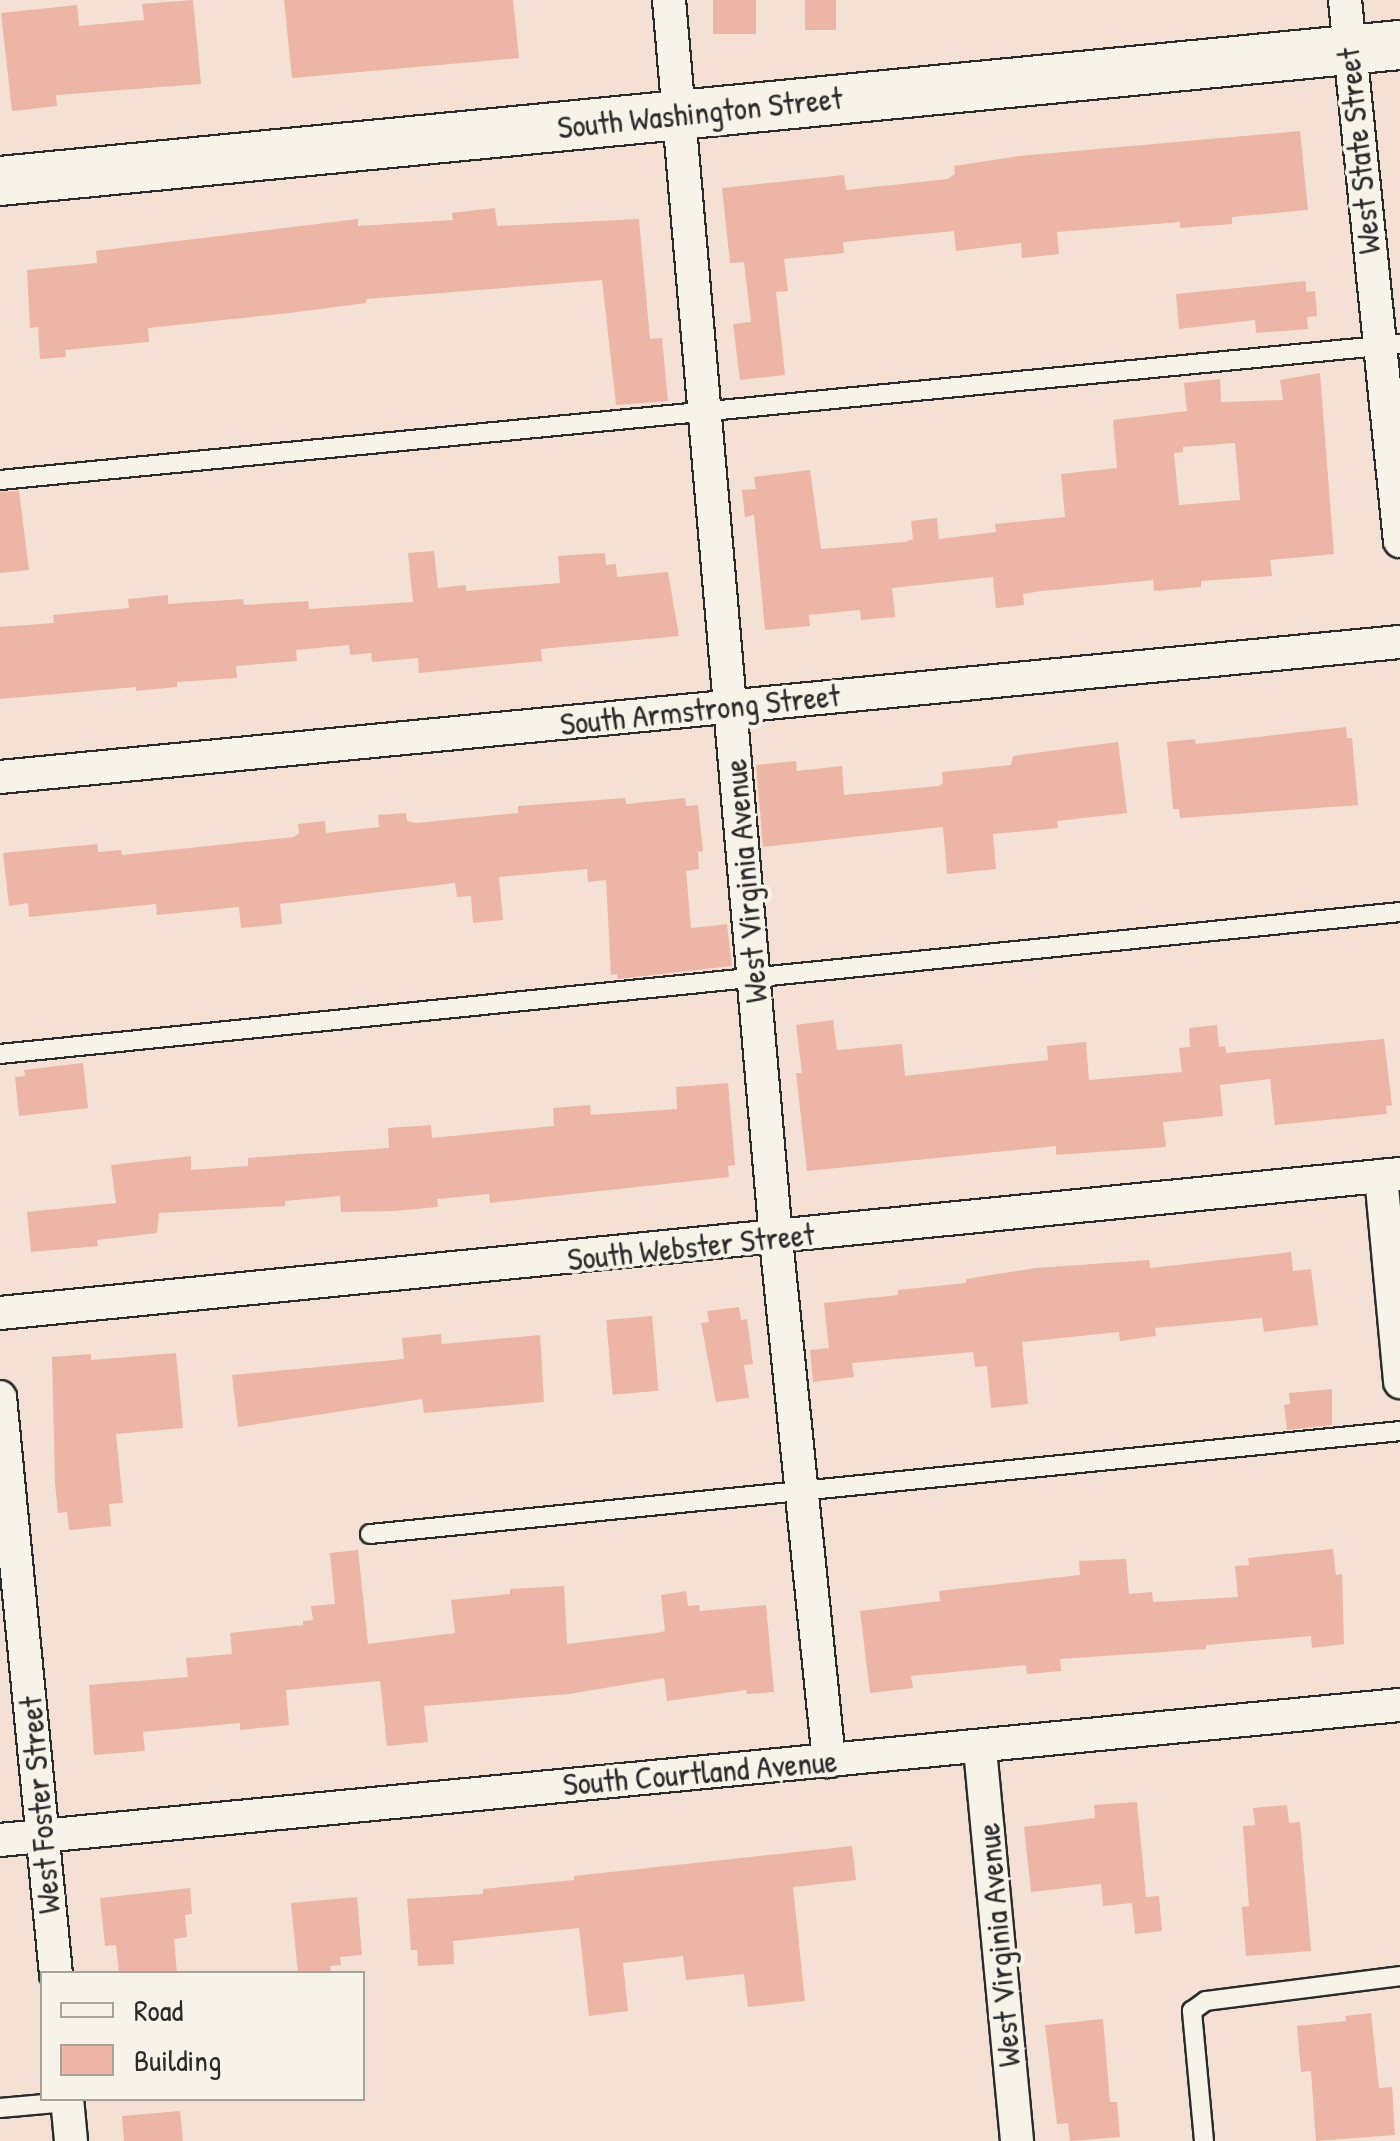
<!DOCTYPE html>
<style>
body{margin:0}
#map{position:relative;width:1400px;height:2141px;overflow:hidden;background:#f4e0d4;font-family:"Patrick Hand",sans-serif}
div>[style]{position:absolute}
.building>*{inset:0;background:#edb5a5;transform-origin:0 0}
.roads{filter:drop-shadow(2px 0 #2b2b2b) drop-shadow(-2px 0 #2b2b2b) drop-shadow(0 2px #2b2b2b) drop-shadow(0 -2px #2b2b2b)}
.service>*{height:18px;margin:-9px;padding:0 9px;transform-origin:9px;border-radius:9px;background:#f7f3e8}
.minor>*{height:32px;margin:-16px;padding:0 16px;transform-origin:16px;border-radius:16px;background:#f7f3e8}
.secondary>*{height:48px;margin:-24px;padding:0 24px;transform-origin:24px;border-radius:24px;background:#f7f3e8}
span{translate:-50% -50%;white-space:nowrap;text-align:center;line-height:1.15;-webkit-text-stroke:8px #f7f3e8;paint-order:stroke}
.street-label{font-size:32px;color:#2b2b2b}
.legend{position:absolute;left:40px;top:1971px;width:325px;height:130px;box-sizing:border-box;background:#f7f3e8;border:2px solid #a5a39c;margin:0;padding:12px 18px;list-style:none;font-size:30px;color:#2b2b2b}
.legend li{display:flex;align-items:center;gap:20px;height:50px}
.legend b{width:50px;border:2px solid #a5a39c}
</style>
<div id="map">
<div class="building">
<div style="clip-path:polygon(193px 0,201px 84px,56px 95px,57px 106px,12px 111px,1px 13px,77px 5px,79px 26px,144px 20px,142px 4px)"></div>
<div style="clip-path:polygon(284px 0,513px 0,519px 58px,292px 78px)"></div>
<div style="left:713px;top:0;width:43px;height:34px"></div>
<div style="left:805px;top:0;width:31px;height:30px"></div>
<div style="clip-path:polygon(1300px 131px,1308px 210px,1232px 217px,1232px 224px,1180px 228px,1180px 222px,1057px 232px,1059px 254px,1022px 258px,1021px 243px,956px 251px,954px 231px,843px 242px,844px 253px,784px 259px,788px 291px,776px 292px,785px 375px,740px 380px,733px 324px,751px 322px,744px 262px,730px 263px,722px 188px,844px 175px,846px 190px,948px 179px,955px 174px,954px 166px,1019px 156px)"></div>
<div style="clip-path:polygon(495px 208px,497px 226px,639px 219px,650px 339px,662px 338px,668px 401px,616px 405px,602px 280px,366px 299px,366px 303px,289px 313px,148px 328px,149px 342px,65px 350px,66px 357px,40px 359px,38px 327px,30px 328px,27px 270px,97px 263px,96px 251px,358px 219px,358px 226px,453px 220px,452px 213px)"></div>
<div style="clip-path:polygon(1306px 281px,1306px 292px,1315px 291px,1317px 316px,1307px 317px,1308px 329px,1256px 333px,1255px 320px,1179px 329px,1176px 294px)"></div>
<div style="clip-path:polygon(evenodd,1320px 373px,1334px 554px,1270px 560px,1272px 576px,1201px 581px,1201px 587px,1154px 591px,1153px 580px,1042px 591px,1023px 594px,1024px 605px,996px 608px,993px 577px,892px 588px,895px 617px,861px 620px,860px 610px,809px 615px,810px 626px,765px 630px,754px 515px,745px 517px,742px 490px,756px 489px,754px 477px,810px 470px,821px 549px,905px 542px,913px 539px,911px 521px,937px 518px,939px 539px,996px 532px,995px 524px,1065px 517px,1061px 474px,1117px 468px,1113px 420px,1187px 411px,1184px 383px,1220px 379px,1221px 402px,1283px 400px,1280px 380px,1320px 373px,1235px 443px,1240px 500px,1179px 505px,1174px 453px,1183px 452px,1183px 447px,1235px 443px)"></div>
<div style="clip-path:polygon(19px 491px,29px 570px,0 573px,0 492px)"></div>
<div style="clip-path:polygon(434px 551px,438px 588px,466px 585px,466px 591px,560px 583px,558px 556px,605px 553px,606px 565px,616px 564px,617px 577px,668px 572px,679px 636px,541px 649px,542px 661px,419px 673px,418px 658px,372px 662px,371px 653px,350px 655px,349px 645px,296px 650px,297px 661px,236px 666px,237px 678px,177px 682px,177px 687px,136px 691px,136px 687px,0 699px,0 627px,54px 623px,53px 615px,129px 608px,128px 599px,168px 595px,168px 604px,243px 599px,244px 605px,308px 601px,309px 609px,413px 602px,408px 553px)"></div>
<div style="clip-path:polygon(1346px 727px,1347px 738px,1352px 738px,1358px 805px,1180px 818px,1179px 809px,1173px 809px,1167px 742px,1195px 739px,1196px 744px)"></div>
<div style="clip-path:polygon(1118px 742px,1127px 813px,1057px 821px,1058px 828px,993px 834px,996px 869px,947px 874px,943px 827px,763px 847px,756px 765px,796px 761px,797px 771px,842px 766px,844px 795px,939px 786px,943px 783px,942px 772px,1011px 765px,1013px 756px)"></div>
<div style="clip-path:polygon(625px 798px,626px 804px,685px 798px,686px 806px,698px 805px,703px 851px,698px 852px,699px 869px,686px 871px,691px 928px,727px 924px,732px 966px,618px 979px,617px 974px,611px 975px,606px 880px,588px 882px,587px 869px,499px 877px,503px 920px,473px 923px,471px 896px,457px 897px,455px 883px,280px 904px,282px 924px,241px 928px,239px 907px,157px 915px,156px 904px,29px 917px,28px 903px,9px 906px,3px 853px,97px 844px,98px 852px,121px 850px,122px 855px,294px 837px,299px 833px,298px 824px,325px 821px,326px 833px,379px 827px,378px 815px,406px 813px,407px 821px,416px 823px,518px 813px,518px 806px)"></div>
<div style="clip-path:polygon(833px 1020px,837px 1050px,902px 1044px,905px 1076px,1048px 1060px,1047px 1046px,1086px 1042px,1089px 1080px,1182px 1072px,1179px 1048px,1190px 1047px,1189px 1028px,1217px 1025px,1219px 1047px,1225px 1046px,1226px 1053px,1384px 1039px,1392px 1105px,1386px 1106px,1387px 1114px,1275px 1125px,1270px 1079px,1220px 1085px,1223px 1116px,1163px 1122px,1166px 1147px,1056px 1155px,1056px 1146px,807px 1171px,796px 1073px,802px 1073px,796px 1025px)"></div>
<div style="clip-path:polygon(83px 1063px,88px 1108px,19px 1116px,15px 1077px,25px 1076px,24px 1070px)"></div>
<div style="clip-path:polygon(728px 1083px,735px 1165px,728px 1166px,729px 1177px,490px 1203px,489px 1194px,437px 1199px,438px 1207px,394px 1211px,341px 1212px,340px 1196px,285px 1201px,285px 1206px,159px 1213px,157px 1233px,97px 1240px,98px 1246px,31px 1252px,27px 1212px,116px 1203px,111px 1165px,191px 1156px,191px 1170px,248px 1166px,248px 1158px,389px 1148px,388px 1128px,431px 1125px,432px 1138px,554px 1126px,553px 1108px,590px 1105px,591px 1115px,677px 1109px,676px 1087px)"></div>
<div style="clip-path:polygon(1291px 1252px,1293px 1271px,1311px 1269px,1318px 1325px,1264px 1332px,1262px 1318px,1155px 1328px,1156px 1336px,1120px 1341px,1119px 1332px,1022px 1342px,1028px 1404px,991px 1408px,987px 1366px,975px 1367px,973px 1352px,852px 1363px,854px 1377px,813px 1382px,810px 1350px,829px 1348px,824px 1303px,898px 1295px,898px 1290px,966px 1283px,966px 1279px,1036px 1268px,1149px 1260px,1150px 1268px)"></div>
<div style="clip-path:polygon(739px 1307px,741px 1320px,747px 1319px,753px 1364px,744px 1365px,749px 1398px,716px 1402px,701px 1323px,709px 1322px,707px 1311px)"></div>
<div style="left:652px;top:1316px;width:75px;height:46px;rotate:85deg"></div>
<div style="clip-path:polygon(441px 1334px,442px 1344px,540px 1335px,544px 1402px,424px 1413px,422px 1399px,238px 1427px,232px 1375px,404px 1359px,402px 1338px)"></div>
<div style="clip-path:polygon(176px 1353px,183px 1428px,116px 1434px,123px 1503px,109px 1504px,111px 1526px,69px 1530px,67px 1512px,58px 1513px,55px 1483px,52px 1357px,91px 1354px,91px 1360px)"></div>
<div style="clip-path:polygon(1332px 1389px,1332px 1425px,1287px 1430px,1284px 1405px,1290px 1404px,1289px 1393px)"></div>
<div style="clip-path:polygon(1333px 1549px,1336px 1575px,1342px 1574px,1344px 1644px,1312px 1648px,1311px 1636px,1206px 1645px,1206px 1649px,1060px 1659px,1061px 1671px,1027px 1674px,1026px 1665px,911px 1676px,913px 1688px,870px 1693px,860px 1611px,940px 1601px,939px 1591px,1080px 1575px,1079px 1561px,1126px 1559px,1129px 1594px,1152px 1592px,1153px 1602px,1238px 1597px,1235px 1566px,1249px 1565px,1248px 1558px)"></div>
<div style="clip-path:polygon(358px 1550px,368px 1644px,455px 1633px,451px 1600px,510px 1594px,510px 1589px,564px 1586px,567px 1644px,657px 1633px,665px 1631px,661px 1595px,686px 1591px,688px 1606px,699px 1605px,700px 1611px,766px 1605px,774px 1692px,747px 1694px,746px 1690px,667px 1701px,664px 1678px,569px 1694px,424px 1706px,428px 1742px,387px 1746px,380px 1681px,286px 1690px,289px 1725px,240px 1730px,240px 1723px,143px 1732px,145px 1751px,94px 1755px,89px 1685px,188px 1677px,186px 1658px,232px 1654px,230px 1633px,303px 1625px,303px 1621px,313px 1620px,311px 1606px,335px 1604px,330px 1553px)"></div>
<div style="clip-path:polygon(1137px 1802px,1146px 1897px,1159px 1896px,1162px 1931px,1135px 1934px,1132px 1903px,1103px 1906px,1101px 1884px,1031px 1892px,1024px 1827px,1095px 1818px,1094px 1805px)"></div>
<div style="clip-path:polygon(1287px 1805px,1289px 1823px,1300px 1822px,1311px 1951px,1246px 1956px,1242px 1907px,1249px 1906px,1243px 1826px,1255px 1825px,1253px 1808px)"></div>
<div style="clip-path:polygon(852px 1846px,856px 1880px,793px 1887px,805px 2001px,748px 2007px,744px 1974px,686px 1980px,683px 1956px,623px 1963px,628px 2011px,589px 2016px,579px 1928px,453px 1941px,454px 1964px,418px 1966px,417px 1950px,411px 1950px,407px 1899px,483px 1894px,483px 1889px,574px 1880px,574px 1876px)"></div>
<div style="clip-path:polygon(190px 1888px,192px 1914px,185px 1915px,187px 1937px,174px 1939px,177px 1974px,119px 1974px,116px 1945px,105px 1946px,100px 1898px)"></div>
<div style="clip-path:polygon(357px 1897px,362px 1955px,340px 1957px,341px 1965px,330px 1966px,331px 1974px,298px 1974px,291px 1903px)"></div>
<div style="clip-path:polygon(1371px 2013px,1379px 2088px,1392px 2087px,1395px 2135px,1316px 2141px,1311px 2071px,1301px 2072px,1297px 2026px,1346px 2021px,1345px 2016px)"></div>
<div style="clip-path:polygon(1103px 2019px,1110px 2102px,1117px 2102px,1120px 2137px,1070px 2141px,1068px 2123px,1057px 2124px,1045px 2025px)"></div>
<div style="clip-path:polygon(180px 2111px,183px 2141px,124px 2141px,122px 2116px)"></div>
</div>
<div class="roads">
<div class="service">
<div style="left:0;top:480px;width:1407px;rotate:-5.55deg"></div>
<div style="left:0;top:1054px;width:1407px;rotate:-5.79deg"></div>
<div style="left:370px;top:1534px;width:1035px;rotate:-5.71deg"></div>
<div style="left:0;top:2108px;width:67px;rotate:-5.1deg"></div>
<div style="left:1204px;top:2141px;width:131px;rotate:-95.3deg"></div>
<div style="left:1192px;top:2011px;width:17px;rotate:-36deg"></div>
<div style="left:1206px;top:2001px;width:196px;rotate:-7.3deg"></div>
</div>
<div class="minor">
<div style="left:669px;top:0;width:1244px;rotate:85.06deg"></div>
<div style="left:776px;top:1239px;width:525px;rotate:84.2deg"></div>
<div style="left:1345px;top:0;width:544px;rotate:84.2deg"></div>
<div style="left:0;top:777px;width:1406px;rotate:-5.51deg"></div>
<div style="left:1381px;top:1176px;width:207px;rotate:84.7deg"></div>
<div style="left:0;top:1313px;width:1407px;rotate:-5.67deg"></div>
<div style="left:0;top:1397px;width:580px;rotate:84.46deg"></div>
<div style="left:980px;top:1749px;width:394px;rotate:84.6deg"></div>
<div style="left:0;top:1840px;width:1406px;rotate:-5.51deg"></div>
<div style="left:67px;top:2098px;width:43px;rotate:84.7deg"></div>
</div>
<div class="secondary">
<div style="left:0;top:181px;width:1407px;rotate:-5.55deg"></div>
</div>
</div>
<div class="street-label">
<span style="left:700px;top:113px;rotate:-6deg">South Washington Street</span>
<span style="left:1359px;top:151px;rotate:-96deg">West State Street</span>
<span style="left:700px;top:710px;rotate:-6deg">South Armstrong Street</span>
<span style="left:746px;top:881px;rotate:-95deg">West Virginia Avenue</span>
<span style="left:691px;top:1247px;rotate:-6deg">South Webster Street</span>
<span style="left:700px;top:1773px;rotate:-5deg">South Courtland Avenue</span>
<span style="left:40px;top:1805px;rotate:-95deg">West Foster Street</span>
<span style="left:999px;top:1945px;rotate:-95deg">West Virginia Avenue</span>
</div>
<ul class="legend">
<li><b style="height:12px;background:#f7f3e8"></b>Road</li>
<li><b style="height:28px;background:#edb5a5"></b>Building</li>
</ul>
</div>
